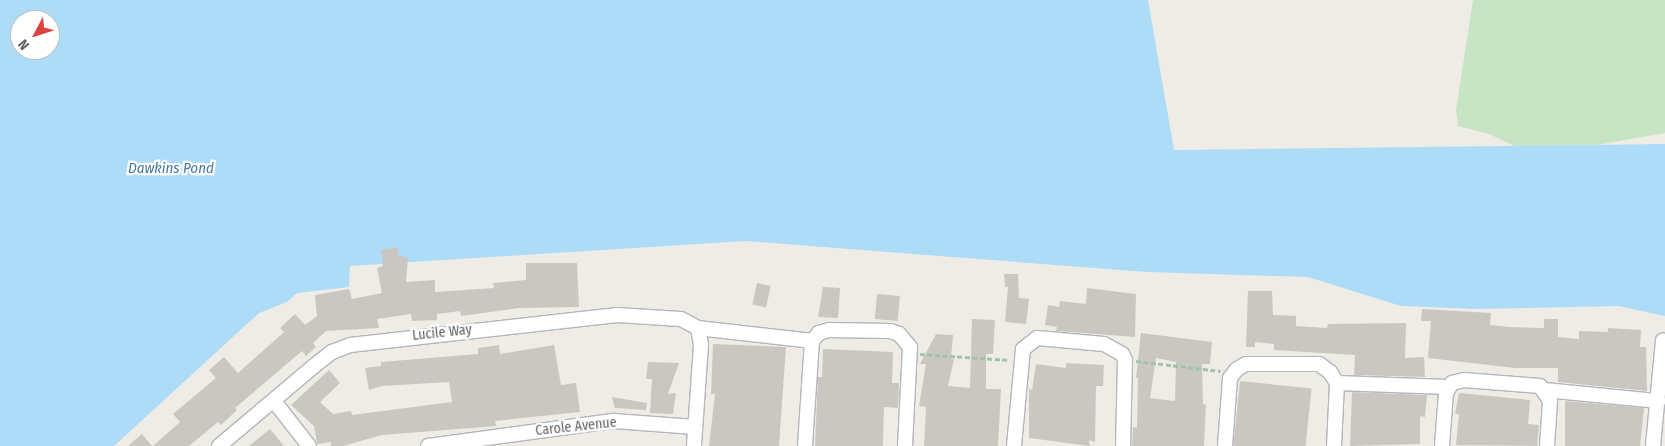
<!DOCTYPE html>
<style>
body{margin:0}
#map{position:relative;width:1665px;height:446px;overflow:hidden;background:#efece6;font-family:"Fira Sans Condensed",sans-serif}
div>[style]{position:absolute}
.green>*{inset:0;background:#c7e4c5}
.water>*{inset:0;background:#addcf8}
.building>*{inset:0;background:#cac7c3;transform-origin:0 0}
.path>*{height:2.5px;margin-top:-1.25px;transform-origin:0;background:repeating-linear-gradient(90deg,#9ec5a7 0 5px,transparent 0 7.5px)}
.roads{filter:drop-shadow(1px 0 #b3b6ba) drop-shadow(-1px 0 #b3b6ba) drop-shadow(0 1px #b3b6ba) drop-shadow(0 -1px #b3b6ba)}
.minor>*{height:14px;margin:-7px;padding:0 7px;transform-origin:7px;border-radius:7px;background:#fff}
span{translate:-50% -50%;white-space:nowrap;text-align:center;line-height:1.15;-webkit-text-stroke:4.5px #fff;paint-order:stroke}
.street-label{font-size:14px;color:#5e6265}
.water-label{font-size:15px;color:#4779a1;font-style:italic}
.north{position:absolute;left:10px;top:10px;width:50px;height:50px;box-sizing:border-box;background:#fff;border:1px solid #bfc0c1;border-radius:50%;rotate:230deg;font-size:14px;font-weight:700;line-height:20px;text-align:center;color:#5e6265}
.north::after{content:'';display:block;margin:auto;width:18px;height:22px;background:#db4240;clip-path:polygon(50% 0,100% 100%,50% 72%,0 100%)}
</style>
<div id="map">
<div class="green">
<div style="clip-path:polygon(1473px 0,1665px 0,1665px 133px,1557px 152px,1523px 150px,1489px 134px,1458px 126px,1456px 110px)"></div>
</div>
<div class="water">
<div style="clip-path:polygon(evenodd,0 0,1148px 0,1174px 150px,1665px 144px,1665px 316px,1619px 306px,1477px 309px,1401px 306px,1308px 277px,1147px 272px,745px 241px,350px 266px,349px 287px,297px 293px,287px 302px,259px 313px,114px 446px,0 446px,0 0,20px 20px,50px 20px,50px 50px,20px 50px,20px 20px)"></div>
</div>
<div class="building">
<div style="clip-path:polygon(397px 247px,399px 256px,408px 257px,406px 282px,435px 280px,435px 292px,494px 288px,493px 283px,526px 280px,526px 263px,577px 263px,579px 307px,519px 308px,461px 316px,460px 311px,437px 314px,437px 320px,412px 321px,411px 314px,377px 319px,379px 328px,326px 331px,313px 343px,316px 347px,306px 356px,302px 351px,235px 408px,237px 410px,221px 425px,218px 422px,189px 446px,153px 446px,180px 422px,173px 414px,216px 378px,209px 370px,224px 357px,238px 373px,284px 332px,280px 328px,295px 314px,305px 325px,317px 316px,315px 295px,349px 289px,352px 299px,382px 293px,377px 268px,383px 266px,381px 250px)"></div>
<div style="clip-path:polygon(1004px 274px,1018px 274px,1019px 298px,1029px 299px,1026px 324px,1005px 322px,1008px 287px,1005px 287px)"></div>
<div style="left:757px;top:283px;width:14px;height:22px;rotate:12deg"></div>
<div style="clip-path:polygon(823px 287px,840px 288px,838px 318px,818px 317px)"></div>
<div style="clip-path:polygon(1087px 288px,1136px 294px,1135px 337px,1056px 331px,1057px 327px,1045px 325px,1048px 305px,1059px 307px,1060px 301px,1086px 304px)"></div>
<div style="clip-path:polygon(1248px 291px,1272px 291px,1273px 315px,1296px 316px,1296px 326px,1327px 328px,1328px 324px,1406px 323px,1405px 358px,1424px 357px,1425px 377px,1354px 375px,1355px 355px,1274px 350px,1274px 344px,1255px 342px,1255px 347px,1246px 347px)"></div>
<div style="left:877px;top:294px;width:23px;height:25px;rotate:5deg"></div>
<div style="clip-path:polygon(1422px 309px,1491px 313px,1490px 325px,1510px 327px,1544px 328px,1544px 319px,1558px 319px,1558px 337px,1579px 339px,1579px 331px,1608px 332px,1608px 328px,1641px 330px,1640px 347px,1646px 347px,1647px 391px,1558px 382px,1558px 368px,1515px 368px,1428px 358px,1431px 321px,1421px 321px)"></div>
<div style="clip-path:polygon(972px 319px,995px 320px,993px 354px,986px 354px,986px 389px,1001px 389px,998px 446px,924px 446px,926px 407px,919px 406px,926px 364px,920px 364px,936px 334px,953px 335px,951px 359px,954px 359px,948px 386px,970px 388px)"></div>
<div style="clip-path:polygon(evenodd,1141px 333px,1212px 342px,1210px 364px,1202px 364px,1203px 404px,1206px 405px,1204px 446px,1132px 446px,1133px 427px,1137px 428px,1138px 378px,1136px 378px,1141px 333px,1156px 358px,1176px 362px,1175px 401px,1150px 398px,1156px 358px)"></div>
<div style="clip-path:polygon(713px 344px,786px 347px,779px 446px,709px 446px,715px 394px,711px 394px)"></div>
<div style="clip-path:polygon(499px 345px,500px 354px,554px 345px,561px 385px,576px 383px,580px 412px,495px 421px,496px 426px,382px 435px,343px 446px,331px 446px,331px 442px,317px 444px,314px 426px,291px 405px,329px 370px,340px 383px,320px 402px,333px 414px,351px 411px,352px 415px,452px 402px,449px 382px,382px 386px,369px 390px,365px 368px,381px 366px,381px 362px,478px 354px,478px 348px)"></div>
<div style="clip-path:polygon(823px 349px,893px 352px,892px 383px,899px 383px,898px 408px,884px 407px,883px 446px,815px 446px,818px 377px,822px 377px)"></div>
<div style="clip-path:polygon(648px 362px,679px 363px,668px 394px,676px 393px,673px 414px,650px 413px,652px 379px,646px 379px)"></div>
<div style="clip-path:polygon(1066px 363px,1104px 365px,1103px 386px,1096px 386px,1095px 442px,1089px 440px,1090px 446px,1029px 438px,1029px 389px,1032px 390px,1036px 364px,1066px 368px)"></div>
<div style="left:1240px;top:381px;width:72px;height:65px;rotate:6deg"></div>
<div style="clip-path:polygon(1352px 392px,1427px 395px,1425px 417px,1420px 416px,1420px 444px,1350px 446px)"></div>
<div style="clip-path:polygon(1459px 393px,1530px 400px,1528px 424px,1539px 425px,1537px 446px,1456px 445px,1459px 414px,1455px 414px)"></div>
<div style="clip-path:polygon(612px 397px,647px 403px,646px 410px,615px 408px)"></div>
<div style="clip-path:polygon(1565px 401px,1644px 408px,1640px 446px,1565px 446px)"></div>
<div style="clip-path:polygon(270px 429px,284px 446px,249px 446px)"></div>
<div style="clip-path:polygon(142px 434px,152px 446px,128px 446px)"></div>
</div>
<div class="path">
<div style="left:920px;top:354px;width:90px;rotate:3.8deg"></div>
<div style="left:1136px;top:361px;width:85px;rotate:6.8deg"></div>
</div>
<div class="roads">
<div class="minor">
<div style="left:698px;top:328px;width:115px;rotate:6.5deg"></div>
<div style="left:1337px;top:383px;width:111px;rotate:2.1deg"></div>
<div style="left:1545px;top:390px;width:114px;rotate:5.6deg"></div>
<div style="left:274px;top:401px;width:57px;rotate:52.1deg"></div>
<div style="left:219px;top:446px;width:124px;rotate:-40.1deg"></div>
<div style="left:314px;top:366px;width:23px;rotate:-38deg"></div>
<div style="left:332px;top:352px;width:19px;rotate:-21deg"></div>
<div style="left:350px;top:345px;width:269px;rotate:-6.4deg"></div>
<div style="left:617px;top:315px;width:64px;rotate:3.6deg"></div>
<div style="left:681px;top:319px;width:19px;rotate:28deg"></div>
<div style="left:698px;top:328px;width:17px;rotate:80deg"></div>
<div style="left:701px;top:345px;width:101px;rotate:94deg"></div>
<div style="left:428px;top:446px;width:188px;rotate:-7.7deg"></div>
<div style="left:614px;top:421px;width:81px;rotate:4.2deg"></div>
<div style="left:805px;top:446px;width:105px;rotate:-86.2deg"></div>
<div style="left:812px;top:341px;width:11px;rotate:-49deg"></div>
<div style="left:819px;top:333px;width:10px;rotate:-17deg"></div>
<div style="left:829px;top:330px;width:61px;rotate:0.9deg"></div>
<div style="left:890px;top:331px;width:9px;rotate:18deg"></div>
<div style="left:899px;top:334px;width:17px;rotate:50deg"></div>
<div style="left:910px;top:347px;width:99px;rotate:92.9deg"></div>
<div style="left:1014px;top:446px;width:97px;rotate:-84.7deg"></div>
<div style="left:1023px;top:349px;width:18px;rotate:-38deg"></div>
<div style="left:1037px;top:338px;width:67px;rotate:5.1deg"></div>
<div style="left:1104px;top:344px;width:21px;rotate:29deg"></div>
<div style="left:1122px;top:354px;width:7px;rotate:63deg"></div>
<div style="left:1125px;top:360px;width:86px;rotate:91.3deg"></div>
<div style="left:1225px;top:446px;width:68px;rotate:-85.8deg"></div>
<div style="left:1230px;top:378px;width:11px;rotate:-52deg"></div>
<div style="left:1237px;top:369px;width:10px;rotate:-29deg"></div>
<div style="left:1246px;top:364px;width:73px"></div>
<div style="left:1319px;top:364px;width:14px;rotate:36deg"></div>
<div style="left:1330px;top:372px;width:13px;rotate:58deg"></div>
<div style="left:1337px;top:383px;width:63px;rotate:92.7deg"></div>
<div style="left:1442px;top:446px;width:53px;rotate:-85.7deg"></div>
<div style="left:1446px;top:393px;width:12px;rotate:-59deg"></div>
<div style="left:1452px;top:383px;width:12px;rotate:-14deg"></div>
<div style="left:1464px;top:380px;width:76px;rotate:4.5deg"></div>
<div style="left:1540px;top:386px;width:18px;rotate:56deg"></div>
<div style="left:1550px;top:401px;width:45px;rotate:93.8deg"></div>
<div style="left:1653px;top:446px;width:106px;rotate:-84.6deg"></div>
</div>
</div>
<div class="street-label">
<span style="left:442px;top:333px;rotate:-6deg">Lucile Way</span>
<span style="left:576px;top:427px;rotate:-6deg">Carole Avenue</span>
</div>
<div class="water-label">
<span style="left:171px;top:169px">Dawkins Pond</span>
</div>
<div class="north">N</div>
</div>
